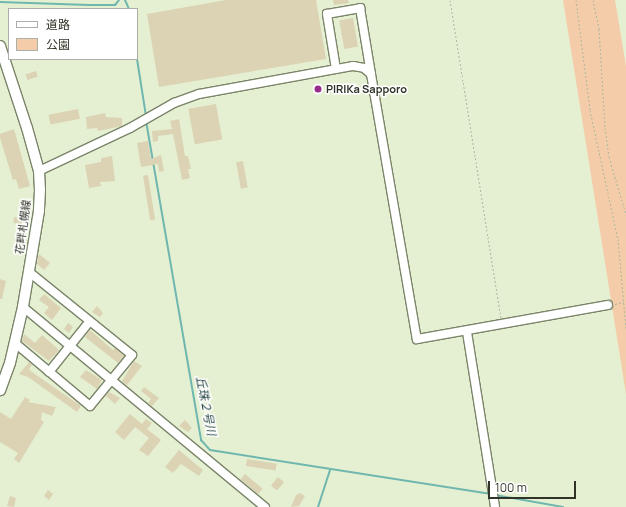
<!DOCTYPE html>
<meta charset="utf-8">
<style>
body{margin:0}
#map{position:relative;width:626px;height:507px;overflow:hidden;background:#e5f0d2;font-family:Manrope,"Noto Sans JP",sans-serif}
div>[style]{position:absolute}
.green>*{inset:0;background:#f4cca9}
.stream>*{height:2px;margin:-1px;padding:0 1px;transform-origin:1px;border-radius:1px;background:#6fb7ae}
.building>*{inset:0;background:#dbd3b4;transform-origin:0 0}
.path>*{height:1px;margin-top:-0.5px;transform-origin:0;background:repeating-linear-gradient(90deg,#aeb79e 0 2px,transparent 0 4px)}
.roads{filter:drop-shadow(1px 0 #7a8469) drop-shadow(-1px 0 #7a8469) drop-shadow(0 1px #7a8469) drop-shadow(0 -1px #7a8469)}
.minor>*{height:8px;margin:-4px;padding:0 4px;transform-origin:4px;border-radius:4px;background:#fff}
.major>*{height:10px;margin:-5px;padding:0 5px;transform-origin:5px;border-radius:5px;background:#fff}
.dots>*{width:11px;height:11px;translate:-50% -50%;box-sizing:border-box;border:2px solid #fff;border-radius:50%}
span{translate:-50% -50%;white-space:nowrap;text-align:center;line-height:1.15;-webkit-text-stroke:3px #fff;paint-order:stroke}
.poi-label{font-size:11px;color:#303428;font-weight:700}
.left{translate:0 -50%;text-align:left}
.street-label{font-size:11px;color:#303428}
.water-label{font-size:12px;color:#1c3f3b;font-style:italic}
.legend{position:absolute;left:8px;top:8px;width:130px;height:52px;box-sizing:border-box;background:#fff;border:1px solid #acaea9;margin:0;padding:5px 7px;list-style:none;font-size:12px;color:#303428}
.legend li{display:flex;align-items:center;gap:8px;height:20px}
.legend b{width:20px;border:1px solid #acaea9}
.scale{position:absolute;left:488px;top:481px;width:88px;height:18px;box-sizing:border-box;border:2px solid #303428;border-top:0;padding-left:5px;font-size:12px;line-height:14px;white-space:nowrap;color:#303428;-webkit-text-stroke:3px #fff;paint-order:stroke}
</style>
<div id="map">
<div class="green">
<div style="clip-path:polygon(563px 0,615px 0,626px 66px,626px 394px)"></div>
</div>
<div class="stream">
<div style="left:125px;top:0;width:10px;rotate:66deg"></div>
<div style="left:0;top:2px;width:89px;rotate:1.9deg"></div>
<div style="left:89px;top:5px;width:26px"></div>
<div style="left:115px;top:5px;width:6px;rotate:-51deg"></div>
<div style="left:137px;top:59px;width:58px;rotate:81deg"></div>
<div style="left:146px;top:121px;width:324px;rotate:80.2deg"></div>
<div style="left:201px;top:440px;width:13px;rotate:48deg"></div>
<div style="left:210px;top:450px;width:283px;rotate:8.9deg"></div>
<div style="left:495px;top:495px;width:69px;rotate:10deg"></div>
<div style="left:318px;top:507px;width:39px;rotate:-72deg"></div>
</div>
<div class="building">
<div style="clip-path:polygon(226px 0,316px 0,326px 59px,159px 87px,147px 14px)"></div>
<div style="clip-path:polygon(333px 0,348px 0,349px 3px,334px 5px)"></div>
<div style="left:353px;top:18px;width:29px;height:14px;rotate:80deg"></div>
<div style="left:36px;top:71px;width:6px;height:11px;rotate:72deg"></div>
<div style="left:216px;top:104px;width:36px;height:28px;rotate:80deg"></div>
<div style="left:78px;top:109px;width:10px;height:30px;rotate:79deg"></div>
<div style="clip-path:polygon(105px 113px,106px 117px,122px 118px,122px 126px,98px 131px,97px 128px,87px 129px,86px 117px)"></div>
<div style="clip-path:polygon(179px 119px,185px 156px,188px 156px,191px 169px,188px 169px,190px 178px,182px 180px,173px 134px,158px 136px,158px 141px,153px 142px,152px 131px,172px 129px,170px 121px)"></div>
<div style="clip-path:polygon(14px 129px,30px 186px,19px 189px,16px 179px,13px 180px,0 138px,0 134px)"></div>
<div style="clip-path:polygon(148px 141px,151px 159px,161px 155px,164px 171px,159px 172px,158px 164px,141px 167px,137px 143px)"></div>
<div style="clip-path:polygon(112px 156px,115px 181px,100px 182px,101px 186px,89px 188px,85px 165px,101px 162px,101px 158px)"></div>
<div style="left:243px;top:161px;width:27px;height:7px;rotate:80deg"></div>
<div style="left:148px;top:175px;width:45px;height:5px;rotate:81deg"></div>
<div style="left:14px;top:217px;width:10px;height:6px;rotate:6deg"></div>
<div style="clip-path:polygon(39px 254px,50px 263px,44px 270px,37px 264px)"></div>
<div style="clip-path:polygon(0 279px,6px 281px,2px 299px,0 299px)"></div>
<div style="clip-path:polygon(44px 294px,61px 308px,52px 320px,44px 313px,49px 307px,39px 300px)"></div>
<div style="clip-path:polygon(97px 306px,103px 313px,100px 317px,92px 312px)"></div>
<div style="clip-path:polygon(68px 323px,73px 327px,69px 333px,64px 329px)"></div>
<div style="clip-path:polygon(90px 330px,113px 350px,115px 348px,124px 356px,118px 363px,85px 337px)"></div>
<div style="clip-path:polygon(24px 334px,35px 343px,42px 335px,59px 350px,49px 361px,22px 341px)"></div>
<div style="clip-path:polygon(134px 361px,142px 366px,127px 385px,122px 381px)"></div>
<div style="clip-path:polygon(29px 362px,32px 365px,29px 369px,32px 372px,81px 406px,77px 412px,28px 377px,19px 374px)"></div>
<div style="clip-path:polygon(86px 370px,102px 380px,97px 389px,80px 377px)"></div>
<div style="clip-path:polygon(144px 387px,159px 398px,152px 406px,148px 403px,151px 399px,141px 391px)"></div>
<div style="clip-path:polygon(109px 392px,120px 398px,115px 404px,106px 396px)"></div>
<div style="clip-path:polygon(25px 397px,30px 400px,28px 402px,56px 407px,52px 416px,42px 412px,41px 420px,44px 422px,19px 463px,14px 459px,18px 453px,0 442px,0 412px,11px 419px)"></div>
<div style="clip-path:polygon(130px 414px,142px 424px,146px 419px,152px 423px,147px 429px,161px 440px,148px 456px,139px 450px,149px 438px,135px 427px,124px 440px,115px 432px)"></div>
<div style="clip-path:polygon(185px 420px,192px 428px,188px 432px,179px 426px)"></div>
<div style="clip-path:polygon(179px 450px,203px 470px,199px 476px,181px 464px,173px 473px,165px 467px)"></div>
<div style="left:247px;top:459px;width:30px;height:7px;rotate:9deg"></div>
<div style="left:245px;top:474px;width:23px;height:7px;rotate:40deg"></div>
<div style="left:278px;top:477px;width:8px;height:11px;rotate:40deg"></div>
<div style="clip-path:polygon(48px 490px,53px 494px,49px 500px,44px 496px)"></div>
<div style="clip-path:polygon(300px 493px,305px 496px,299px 506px,291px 507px,296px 495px)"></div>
<div style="clip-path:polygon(10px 496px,16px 498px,14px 507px,7px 506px)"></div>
</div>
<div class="path">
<div style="left:450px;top:0;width:322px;rotate:80.9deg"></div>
<div style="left:576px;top:0;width:111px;rotate:82.7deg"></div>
<div style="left:590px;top:110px;width:132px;rotate:77.8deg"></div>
<div style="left:618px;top:239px;width:89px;rotate:84.9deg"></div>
<div style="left:593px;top:0;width:30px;rotate:78deg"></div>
<div style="left:599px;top:29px;width:99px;rotate:86.5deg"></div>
<div style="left:605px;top:128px;width:29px;rotate:82deg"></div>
<div style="left:609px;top:157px;width:59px;rotate:73.4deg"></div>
<div style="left:615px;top:304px;width:9px;rotate:-13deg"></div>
</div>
<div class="roads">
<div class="minor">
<div style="left:336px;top:69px;width:56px;rotate:-99.3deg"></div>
<div style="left:327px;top:14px;width:34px;rotate:-10deg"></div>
<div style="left:360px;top:8px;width:67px;rotate:80.5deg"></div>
<div style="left:39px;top:171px;width:101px;rotate:-25.3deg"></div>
<div style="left:130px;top:128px;width:51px;rotate:-29.6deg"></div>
<div style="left:174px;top:103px;width:27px;rotate:-20deg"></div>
<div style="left:199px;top:94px;width:157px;rotate:-10.3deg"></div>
<div style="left:353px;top:66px;width:11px;rotate:10deg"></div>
<div style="left:364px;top:68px;width:9px;rotate:41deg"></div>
<div style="left:371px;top:74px;width:269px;rotate:80.2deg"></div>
<div style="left:417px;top:339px;width:194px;rotate:-10.1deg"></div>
<div style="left:23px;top:307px;width:314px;rotate:39.6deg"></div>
<div style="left:467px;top:332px;width:177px;rotate:80.9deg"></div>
<div style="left:15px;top:343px;width:98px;rotate:40deg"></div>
<div style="left:90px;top:406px;width:66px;rotate:-50.5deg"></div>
<div style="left:132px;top:355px;width:132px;rotate:-141.1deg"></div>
<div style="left:49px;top:372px;width:65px;rotate:-51.2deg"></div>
</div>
<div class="major">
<div style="left:0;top:46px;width:86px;rotate:71.8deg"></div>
<div style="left:27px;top:128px;width:45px;rotate:74.4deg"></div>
<div style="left:39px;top:171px;width:19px;rotate:87deg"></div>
<div style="left:40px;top:190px;width:21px;rotate:93deg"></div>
<div style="left:39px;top:211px;width:97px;rotate:99.5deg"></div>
<div style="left:23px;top:307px;width:57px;rotate:103.1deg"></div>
<div style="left:10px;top:363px;width:29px;rotate:110deg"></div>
</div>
</div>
<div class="dots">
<div style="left:318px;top:89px;background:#982b8c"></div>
</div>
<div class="poi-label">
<span class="left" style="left:326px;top:89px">PIRIKa Sapporo</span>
</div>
<div class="street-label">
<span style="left:23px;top:227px;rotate:-82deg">花畔札幌線</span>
</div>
<div class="water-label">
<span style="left:206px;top:406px;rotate:79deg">丘珠２号川</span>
</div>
<ul class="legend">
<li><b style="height:5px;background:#fff"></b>道路</li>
<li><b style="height:11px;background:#f4cca9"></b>公園</li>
</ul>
<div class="scale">100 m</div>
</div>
